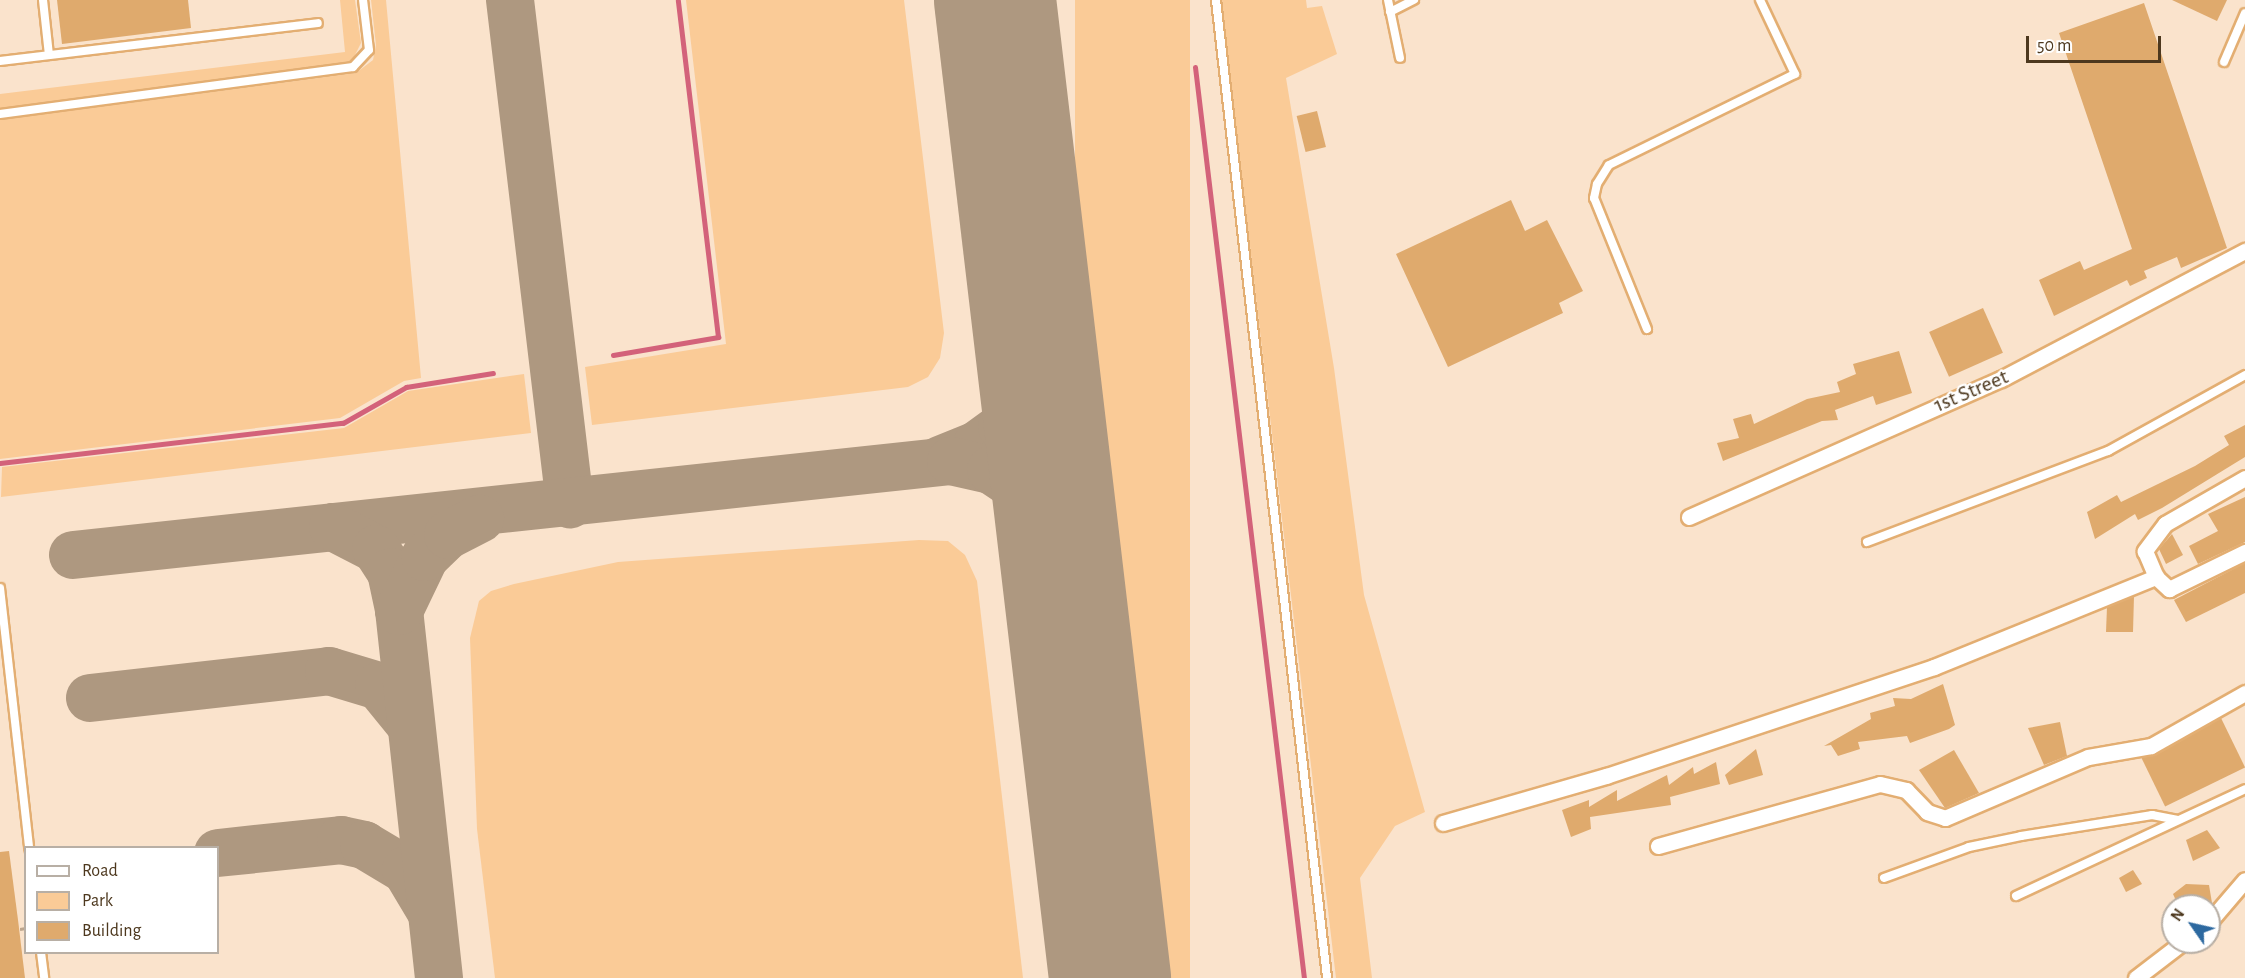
<!DOCTYPE html>
<style>
body{margin:0}
#map{position:relative;width:2245px;height:978px;overflow:hidden;background:#fae3cc;font-family:"Alegreya Sans",sans-serif}
div>[style]{position:absolute}
.green>*{inset:0;background:#facb97;transform-origin:0 0}
.stream>*{height:5px;margin:-2.5px;padding:0 2.5px;transform-origin:2.5px;border-radius:2.5px;background:#d3627a}
.taxiway>*{height:48px;margin:-24px;padding:0 24px;transform-origin:24px;border-radius:24px;background:#ae9880}
.runway>*{height:122px;margin:-61px;padding:0 61px;transform-origin:61px;border-radius:61px;background:#ae9880}
.building>*{inset:0;background:#dfaa6d;transform-origin:0 0}
.path>*{height:3px;margin-top:-1.5px;transform-origin:0;background:repeating-linear-gradient(90deg,#bca58d 0 4.5px,transparent 0 7.5px)}
.roads{filter:drop-shadow(2px 0 #e3ae72) drop-shadow(-2px 0 #e3ae72) drop-shadow(0 2px #e3ae72) drop-shadow(0 -2px #e3ae72)}
.lane>*{height:8px;margin:-4px;padding:0 4px;transform-origin:4px;border-radius:4px;background:#fff}
.street>*{height:15px;margin:-7.5px;padding:0 7.5px;transform-origin:7.5px;border-radius:7.5px;background:#fff}
span{translate:-50% -50%;white-space:nowrap;text-align:center;line-height:1.15;-webkit-text-stroke:4.5px #fff;paint-order:stroke}
.street-label{font-size:22px;color:#4d381e}
.legend{position:absolute;left:24px;top:846px;width:195px;height:108px;box-sizing:border-box;background:#fff;border:2px solid #b8afa5;margin:0;padding:8px 10px;list-style:none;font-size:18px;color:#4d381e}
.legend li{display:flex;align-items:center;gap:12px;height:30px}
.legend b{width:30px;border:2px solid #b8afa5}
.north{position:absolute;left:2161px;top:894px;width:60px;height:60px;box-sizing:border-box;background:#fff;border:2px solid #b8afa5;border-radius:50%;rotate:304deg;font-size:16px;font-weight:700;line-height:24px;text-align:center;color:#4d381e}
.north::after{content:'';display:block;margin:auto;width:21px;height:27px;background:#2d69a0;clip-path:polygon(50% 0,100% 100%,50% 72%,0 100%)}
.scale{position:absolute;left:2026px;top:36px;width:135px;height:27px;box-sizing:border-box;border:3px solid #4d381e;border-top:0;padding-left:8px;font-size:18px;line-height:21px;white-space:nowrap;color:#4d381e;-webkit-text-stroke:4px #fff;paint-order:stroke}
</style>
<div id="map">
<div class="green">
<div style="clip-path:polygon(340px 0,355px 0,361px 43px,352px 61px,0 108px,0 94px,345px 52px)"></div>
<div style="clip-path:polygon(371px 0,386px 0,421px 378px,404px 381px,340px 418px,0 459px,0 120px,356px 73px,373px 60px,376px 45px)"></div>
<div style="clip-path:polygon(686px 0,904px 0,944px 333px,940px 358px,928px 377px,908px 387px,592px 425px,585px 367px,726px 344px)"></div>
<div style="left:1075px;top:0;width:115px;height:984px"></div>
<div style="clip-path:polygon(1221px 0,1306px 0,1307px 8px,1322px 6px,1337px 54px,1286px 78px,1334px 368px,1364px 595px,1425px 812px,1395px 826px,1360px 878px,1372px 978px,1336px 978px)"></div>
<div style="clip-path:polygon(524px 374px,531px 433px,1px 497px,2px 467px,344px 428px,408px 391px)"></div>
<div style="clip-path:polygon(919px 540px,948px 541px,965px 555px,977px 581px,1023px 978px,495px 978px,477px 829px,470px 638px,479px 601px,491px 591px,514px 584px,618px 562px)"></div>
</div>
<div class="stream">
<div style="left:1195px;top:67px;width:917px;rotate:83.18deg"></div>
<div style="left:613px;top:355px;width:107px;rotate:-9.7deg"></div>
<div style="left:718px;top:337px;width:339px;rotate:-96.8deg"></div>
<div style="left:0;top:463px;width:345px;rotate:-6.7deg"></div>
<div style="left:343px;top:423px;width:73px;rotate:-29.7deg"></div>
<div style="left:406px;top:387px;width:88px;rotate:-9.1deg"></div>
</div>
<div class="taxiway">
<div style="left:510px;top:0;width:508px;rotate:83.21deg"></div>
<div style="left:997px;top:20px;width:33px;rotate:-38deg"></div>
<div style="left:940px;top:460px;width:40px;rotate:-22deg"></div>
<div style="left:977px;top:445px;width:31px;rotate:-36deg"></div>
<div style="left:1002px;top:427px;width:39px;rotate:-54deg"></div>
<div style="left:1025px;top:395px;width:40px;rotate:-72deg"></div>
<div style="left:333px;top:527px;width:622px;rotate:-6.1deg"></div>
<div style="left:951px;top:461px;width:41px;rotate:12.7deg"></div>
<div style="left:991px;top:470px;width:43px;rotate:33.7deg"></div>
<div style="left:1027px;top:494px;width:68px;rotate:60.8deg"></div>
<div style="left:73px;top:555px;width:262px;rotate:-6.1deg"></div>
<div style="left:333px;top:527px;width:48px;rotate:27.1deg"></div>
<div style="left:376px;top:549px;width:27px;rotate:57deg"></div>
<div style="left:391px;top:572px;width:40px;rotate:78deg"></div>
<div style="left:90px;top:698px;width:241px;rotate:-6.4deg"></div>
<div style="left:329px;top:671px;width:52px;rotate:16.7deg"></div>
<div style="left:379px;top:686px;width:49px;rotate:50.8deg"></div>
<div style="left:218px;top:853px;width:124px;rotate:-6deg"></div>
<div style="left:341px;top:840px;width:24px;rotate:12deg"></div>
<div style="left:364px;top:845px;width:49px;rotate:30.8deg"></div>
<div style="left:406px;top:870px;width:47px;rotate:59deg"></div>
<div style="left:439px;top:978px;width:369px;rotate:-96.2deg"></div>
<div style="left:399px;top:611px;width:60px;rotate:-64.3deg"></div>
<div style="left:425px;top:557px;width:32px;rotate:-44deg"></div>
<div style="left:448px;top:535px;width:36px;rotate:-27deg"></div>
</div>
<div class="runway">
<div style="left:995px;top:0;width:985px;rotate:83.29deg"></div>
</div>
<div class="building">
<div style="clip-path:polygon(57px 0,188px 0,191px 28px,62px 44px)"></div>
<div style="clip-path:polygon(2172px 0,2227px 0,2217px 21px)"></div>
<div style="clip-path:polygon(2144px 3px,2227px 248px,2181px 268px,2177px 257px,2144px 271px,2147px 278px,2130px 286px,2127px 280px,2054px 316px,2039px 280px,2080px 261px,2084px 270px,2132px 249px,2059px 33px)"></div>
<div style="left:1317px;top:111px;width:37px;height:21px;rotate:76deg"></div>
<div style="clip-path:polygon(1511px 200px,1525px 231px,1547px 220px,1583px 291px,1559px 303px,1563px 313px,1448px 367px,1396px 254px)"></div>
<div style="left:1983px;top:308px;width:49px;height:59px;rotate:66deg"></div>
<div style="clip-path:polygon(1899px 351px,1912px 393px,1876px 405px,1873px 396px,1835px 410px,1838px 420px,1822px 421px,1723px 461px,1717px 443px,1739px 438px,1733px 419px,1751px 414px,1754px 424px,1807px 399px,1840px 392px,1837px 382px,1856px 374px,1853px 364px)"></div>
<div style="clip-path:polygon(2245px 425px,2245px 457px,2162px 508px,2138px 520px,2135px 514px,2095px 539px,2087px 512px,2117px 495px,2121px 502px,2195px 466px,2229px 445px,2224px 436px)"></div>
<div style="clip-path:polygon(2245px 497px,2245px 542px,2198px 564px,2189px 546px,2218px 531px,2208px 514px)"></div>
<div style="clip-path:polygon(2172px 534px,2183px 555px,2166px 564px,2159px 549px)"></div>
<div style="clip-path:polygon(2245px 563px,2245px 593px,2186px 622px,2174px 600px)"></div>
<div style="clip-path:polygon(2134px 596px,2133px 632px,2106px 632px,2107px 607px)"></div>
<div style="clip-path:polygon(1943px 684px,1955px 725px,1949px 729px,1910px 743px,1907px 736px,1858px 742px,1860px 749px,1838px 756px,1831px 745px,1824px 746px,1871px 719px,1870px 713px,1895px 706px,1893px 698px,1911px 699px)"></div>
<div style="left:2221px;top:718px;width:55px;height:89px;rotate:64deg"></div>
<div style="clip-path:polygon(2060px 722px,2067px 756px,2044px 765px,2028px 728px)"></div>
<div style="clip-path:polygon(1756px 749px,1763px 775px,1729px 785px,1725px 775px)"></div>
<div style="clip-path:polygon(1954px 750px,1979px 793px,1945px 808px,1919px 770px)"></div>
<div style="clip-path:polygon(1716px 762px,1720px 784px,1670px 797px,1671px 805px,1590px 817px,1591px 829px,1571px 837px,1562px 810px,1589px 800px,1589px 807px,1617px 790px,1617px 801px,1667px 775px,1669px 785px,1693px 767px,1694px 774px)"></div>
<div style="clip-path:polygon(2207px 830px,2220px 848px,2193px 861px,2186px 840px)"></div>
<div style="clip-path:polygon(9px 851px,18px 920px,25px 978px,0 978px,0 852px)"></div>
<div style="clip-path:polygon(2133px 870px,2142px 884px,2126px 892px,2119px 878px)"></div>
<div style="clip-path:polygon(2186px 884px,2209px 885px,2212px 903px,2178px 905px,2173px 894px)"></div>
</div>
<div class="path">
<div style="left:20px;top:929px;width:6px;rotate:-9deg"></div>
</div>
<div class="roads">
<div class="lane">
<div style="left:43px;top:0;width:55px;rotate:83.8deg"></div>
<div style="left:1216px;top:0;width:984px;rotate:83.52deg"></div>
<div style="left:1388px;top:0;width:59px;rotate:78.3deg"></div>
<div style="left:1390px;top:12px;width:27px;rotate:-27deg"></div>
<div style="left:0;top:61px;width:320px;rotate:-6.8deg"></div>
<div style="left:2224px;top:62px;width:53px;rotate:-66.8deg"></div>
<div style="left:0;top:114px;width:356px;rotate:-7.6deg"></div>
<div style="left:353px;top:67px;width:23px;rotate:-47deg"></div>
<div style="left:369px;top:50px;width:50px;rotate:-96.8deg"></div>
<div style="left:1647px;top:329px;width:141px;rotate:-112deg"></div>
<div style="left:1594px;top:198px;width:14px;rotate:-78deg"></div>
<div style="left:1597px;top:184px;width:22px;rotate:-58deg"></div>
<div style="left:1609px;top:165px;width:207px;rotate:-26.1deg"></div>
<div style="left:1795px;top:74px;width:82px;rotate:-115.3deg"></div>
<div style="left:1867px;top:542px;width:258px;rotate:-20.7deg"></div>
<div style="left:2108px;top:451px;width:157px;rotate:-29deg"></div>
<div style="left:0;top:588px;width:262px;rotate:83.6deg"></div>
<div style="left:1884px;top:878px;width:90px;rotate:-20deg"></div>
<div style="left:1969px;top:847px;width:53px;rotate:-11.9deg"></div>
<div style="left:2021px;top:836px;width:133px;rotate:-9.1deg"></div>
<div style="left:2152px;top:815px;width:25px;rotate:11deg"></div>
<div style="left:2016px;top:896px;width:253px;rotate:-25deg"></div>
<div style="left:41px;top:952px;width:26px;rotate:83deg"></div>
</div>
<div class="street">
<div style="left:2245px;top:478px;width:92px;rotate:150.1deg"></div>
<div style="left:2165px;top:524px;width:34px;rotate:127deg"></div>
<div style="left:2145px;top:551px;width:28px;rotate:67deg"></div>
<div style="left:2156px;top:577px;width:18px;rotate:43deg"></div>
<div style="left:2169px;top:589px;width:85px;rotate:-26deg"></div>
<div style="left:1689px;top:517px;width:341px;rotate:-23.9deg"></div>
<div style="left:2001px;top:379px;width:276px;rotate:-27.7deg"></div>
<div style="left:1443px;top:823px;width:170px;rotate:-16.1deg"></div>
<div style="left:1606px;top:776px;width:346px;rotate:-18.4deg"></div>
<div style="left:1934px;top:667px;width:240px;rotate:-22.1deg"></div>
<div style="left:1658px;top:846px;width:230px;rotate:-15.6deg"></div>
<div style="left:1880px;top:784px;width:27px;rotate:13deg"></div>
<div style="left:1906px;top:790px;width:30px;rotate:46deg"></div>
<div style="left:1927px;top:812px;width:19px;rotate:18deg"></div>
<div style="left:1945px;top:818px;width:155px;rotate:-23.1deg"></div>
<div style="left:2088px;top:757px;width:64px;rotate:-9.9deg"></div>
<div style="left:2151px;top:746px;width:108px;rotate:-29.4deg"></div>
<div style="left:2209px;top:922px;width:55px;rotate:-49.4deg"></div>
<div style="left:2136px;top:978px;width:59px;rotate:-37.5deg"></div>
</div>
</div>
<div class="street-label">
<span style="left:1971px;top:391px;rotate:-23deg">1st Street</span>
</div>
<ul class="legend">
<li><b style="height:8px;background:#fff"></b>Road</li>
<li><b style="height:16px;background:#facb97"></b>Park</li>
<li><b style="height:16px;background:#dfaa6d"></b>Building</li>
</ul>
<div class="north">N</div>
<div class="scale">50 m</div>
</div>
